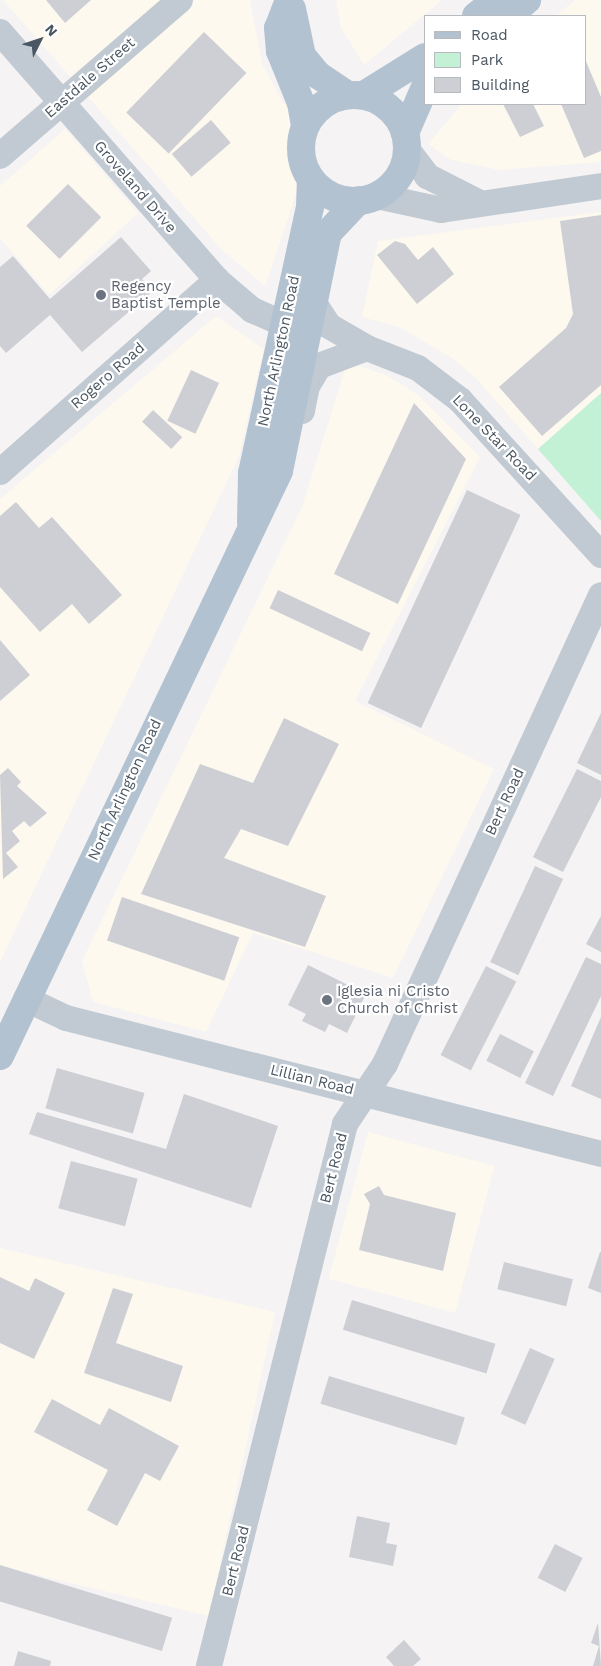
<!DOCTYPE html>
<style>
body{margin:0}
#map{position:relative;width:601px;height:1666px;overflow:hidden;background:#f5f3f3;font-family:"Work Sans",sans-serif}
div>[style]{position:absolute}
.commercial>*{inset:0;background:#fdf9ef;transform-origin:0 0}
.green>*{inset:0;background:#c3f1d5}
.building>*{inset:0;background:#cdcfd5;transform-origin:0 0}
.minor>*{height:26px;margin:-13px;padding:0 13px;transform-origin:13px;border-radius:13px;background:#c1cad2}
.major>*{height:28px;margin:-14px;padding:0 14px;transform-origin:14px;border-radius:14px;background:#b3c2d1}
.major>.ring{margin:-14px;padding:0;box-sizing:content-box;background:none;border:28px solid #b3c2d1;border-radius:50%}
.dots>*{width:14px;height:14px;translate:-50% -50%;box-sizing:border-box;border:2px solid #fff;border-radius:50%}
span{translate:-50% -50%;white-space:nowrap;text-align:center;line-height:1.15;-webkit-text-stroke:4.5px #fff;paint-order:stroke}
.street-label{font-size:15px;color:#4a5661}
.worship-label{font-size:15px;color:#5b616d}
.left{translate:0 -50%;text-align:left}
.legend{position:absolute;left:424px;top:15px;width:162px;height:90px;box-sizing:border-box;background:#fff;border:1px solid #b7bbc0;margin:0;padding:6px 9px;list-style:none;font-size:15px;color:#4a5661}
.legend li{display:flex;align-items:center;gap:10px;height:25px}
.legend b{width:25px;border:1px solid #b7bbc0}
.north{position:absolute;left:15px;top:15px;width:50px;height:50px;-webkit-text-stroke:4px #fff;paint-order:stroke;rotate:49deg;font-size:14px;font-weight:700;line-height:20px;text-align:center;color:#4a5661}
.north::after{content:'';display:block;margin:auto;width:18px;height:22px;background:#4a5661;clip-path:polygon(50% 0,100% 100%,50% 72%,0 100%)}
</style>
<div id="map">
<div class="commercial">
<div style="clip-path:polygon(3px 0,250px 0,262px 64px,283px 102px,315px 139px,265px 286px,223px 251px)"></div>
<div style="clip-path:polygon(336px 0,442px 0,364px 65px,341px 28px)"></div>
<div style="clip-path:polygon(575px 0,601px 0,601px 162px,499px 170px,451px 160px,428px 144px,462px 104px,585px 104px,585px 16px,556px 16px)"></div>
<div style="clip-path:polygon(65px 129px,138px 213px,49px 295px,0 238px,0 186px)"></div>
<div style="clip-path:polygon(601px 212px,601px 393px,538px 449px,475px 377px,452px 358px,399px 327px,362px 317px,378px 241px)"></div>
<div style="clip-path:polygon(216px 316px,264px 349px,239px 456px,0 962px,0 499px)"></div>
<div style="clip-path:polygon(357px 365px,388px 376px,418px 395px,480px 457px,355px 701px,494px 769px,393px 978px,253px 933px,206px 1032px,93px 1002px,82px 961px,302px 507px,345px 369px)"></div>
<div style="left:368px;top:1132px;width:131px;height:152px;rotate:15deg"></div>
<div style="clip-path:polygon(0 1248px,275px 1312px,209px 1616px,0 1566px)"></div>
</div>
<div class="green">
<div style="clip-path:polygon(601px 393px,601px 521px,538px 449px)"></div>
</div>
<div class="building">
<div style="clip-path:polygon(46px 0,91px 0,65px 23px)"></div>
<div style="left:204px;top:32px;width:59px;height:112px;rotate:44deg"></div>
<div style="clip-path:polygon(585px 59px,601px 97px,601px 151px,584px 158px,561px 104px,585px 104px)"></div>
<div style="clip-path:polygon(503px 104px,533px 104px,544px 126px,520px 137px)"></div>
<div style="left:211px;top:120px;width:30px;height:52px;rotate:49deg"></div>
<div style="left:68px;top:184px;width:47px;height:59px;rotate:45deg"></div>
<div style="clip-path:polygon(601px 215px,601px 385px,542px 436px,499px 387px,566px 328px,573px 314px,560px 221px)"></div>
<div style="clip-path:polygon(121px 237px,151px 271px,142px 279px,153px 291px,82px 352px,50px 315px,6px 353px,0 346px,0 267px,13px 256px,50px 299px)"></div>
<div style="clip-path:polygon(395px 241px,405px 244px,418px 260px,433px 247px,454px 274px,417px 304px,377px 255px)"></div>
<div style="left:191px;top:370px;width:31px;height:56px;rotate:25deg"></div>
<div style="clip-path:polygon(414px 403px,466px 459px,398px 604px,334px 574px)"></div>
<div style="left:153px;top:410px;width:40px;height:16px;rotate:43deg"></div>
<div style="left:467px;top:490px;width:59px;height:235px;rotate:25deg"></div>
<div style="clip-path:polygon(16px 502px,39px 528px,52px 517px,122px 595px,89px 624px,72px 604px,40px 632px,0 587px,0 516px)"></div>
<div style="left:278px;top:590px;width:102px;height:20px;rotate:25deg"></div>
<div style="clip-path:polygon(0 640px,30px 675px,0 701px)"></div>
<div style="clip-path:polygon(601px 713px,601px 775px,577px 763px)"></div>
<div style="clip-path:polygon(284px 718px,339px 744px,288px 846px,241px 829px,224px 858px,326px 896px,305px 947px,141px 894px,200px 764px,253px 783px)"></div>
<div style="clip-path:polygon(8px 768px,21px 782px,17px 786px,47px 813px,30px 827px,24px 821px,12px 831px,20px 841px,6px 853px,18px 867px,3px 879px,0 775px)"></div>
<div style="clip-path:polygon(577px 769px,601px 781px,601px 797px,563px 872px,533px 857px)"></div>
<div style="left:535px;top:866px;width:31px;height:106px;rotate:25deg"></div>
<div style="left:122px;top:897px;width:124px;height:46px;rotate:19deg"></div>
<div style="clip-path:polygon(601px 916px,601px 952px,586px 944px)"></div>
<div style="clip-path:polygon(586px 957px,601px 964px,601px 996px,553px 1096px,525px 1083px)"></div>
<div style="clip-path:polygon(308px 965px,366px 994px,347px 1033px,329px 1024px,325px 1032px,302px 1021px,306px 1014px,288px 1005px)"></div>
<div style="left:486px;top:966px;width:34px;height:100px;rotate:27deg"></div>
<div style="clip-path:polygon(601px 1017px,601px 1099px,571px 1086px)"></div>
<div style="left:500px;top:1034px;width:38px;height:30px;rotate:27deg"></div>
<div style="left:57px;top:1068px;width:91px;height:42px;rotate:16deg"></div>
<div style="clip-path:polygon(184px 1094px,278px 1126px,251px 1208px,29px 1134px,37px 1112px,166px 1149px)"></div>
<div style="left:71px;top:1161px;width:69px;height:49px;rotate:15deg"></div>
<div style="clip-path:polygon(379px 1186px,384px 1195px,456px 1213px,443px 1271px,359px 1250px,370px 1204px,364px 1194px)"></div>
<div style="clip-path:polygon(600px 1252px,601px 1252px,601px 1293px,588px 1288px)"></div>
<div style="left:504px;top:1262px;width:71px;height:28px;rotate:14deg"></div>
<div style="clip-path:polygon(0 1277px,29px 1291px,35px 1278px,65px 1293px,34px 1359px,0 1343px)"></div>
<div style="clip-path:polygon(113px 1288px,133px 1294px,116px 1343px,183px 1366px,171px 1402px,84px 1373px)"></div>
<div style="left:352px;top:1300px;width:150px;height:31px;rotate:17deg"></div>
<div style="left:530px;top:1348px;width:27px;height:72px;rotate:24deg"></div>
<div style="left:329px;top:1376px;width:142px;height:29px;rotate:17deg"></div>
<div style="clip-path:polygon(52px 1399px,100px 1425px,109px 1408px,179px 1446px,160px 1481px,145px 1473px,117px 1526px,87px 1510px,108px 1470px,34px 1432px)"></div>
<div style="clip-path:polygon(357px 1516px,390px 1523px,386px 1543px,397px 1545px,393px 1566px,349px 1557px)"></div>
<div style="left:555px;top:1544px;width:31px;height:38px;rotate:27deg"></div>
<div style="left:0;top:1565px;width:180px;height:35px;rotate:17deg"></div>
<div style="clip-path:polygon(598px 1623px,601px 1666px,593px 1666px,599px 1646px,591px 1643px)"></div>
<div style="clip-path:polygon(404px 1640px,421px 1659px,413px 1666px,394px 1666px,386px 1657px)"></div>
<div style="clip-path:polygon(18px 1651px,51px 1661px,50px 1666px,14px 1666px)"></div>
</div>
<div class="minor">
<div style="left:0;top:32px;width:330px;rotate:48.8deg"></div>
<div style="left:217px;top:280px;width:46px;rotate:40.6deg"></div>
<div style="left:252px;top:310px;width:35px;rotate:24deg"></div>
<div style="left:407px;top:149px;width:34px;rotate:53deg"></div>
<div style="left:427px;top:176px;width:59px;rotate:27deg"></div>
<div style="left:0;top:156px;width:238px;rotate:-40.9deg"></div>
<div style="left:377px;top:196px;width:66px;rotate:12.3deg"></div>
<div style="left:441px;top:210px;width:162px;rotate:-8.5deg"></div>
<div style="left:314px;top:303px;width:27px;rotate:57deg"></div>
<div style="left:329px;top:326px;width:44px;rotate:30.1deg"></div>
<div style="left:367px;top:348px;width:55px;rotate:21.4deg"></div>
<div style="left:418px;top:368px;width:53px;rotate:37.3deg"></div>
<div style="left:460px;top:400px;width:210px;rotate:47.7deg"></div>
<div style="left:302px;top:411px;width:25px;rotate:-79deg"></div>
<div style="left:307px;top:386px;width:23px;rotate:-59deg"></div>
<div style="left:319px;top:366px;width:51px;rotate:-20.6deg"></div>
<div style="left:0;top:472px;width:290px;rotate:-41.5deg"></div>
<div style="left:26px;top:999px;width:44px;rotate:25.4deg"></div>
<div style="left:66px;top:1018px;width:552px;rotate:14.26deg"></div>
<div style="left:209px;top:1666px;width:559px;rotate:-75.91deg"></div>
<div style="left:345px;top:1124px;width:72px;rotate:-56.3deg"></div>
<div style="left:385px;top:1064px;width:516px;rotate:-65.27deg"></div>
</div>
<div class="major">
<div style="left:289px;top:0;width:30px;rotate:111deg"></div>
<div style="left:278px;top:28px;width:23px;rotate:85deg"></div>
<div style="left:280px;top:51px;width:56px;rotate:68deg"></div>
<div style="left:301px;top:103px;width:23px;rotate:80deg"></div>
<div style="left:292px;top:9px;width:48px;rotate:78deg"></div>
<div style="left:302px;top:56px;width:25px;rotate:50deg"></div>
<div style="left:318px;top:75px;width:36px;rotate:34deg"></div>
<div style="left:476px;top:16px;width:26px;rotate:-39deg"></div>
<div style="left:508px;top:16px;width:25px;rotate:-40deg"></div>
<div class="ring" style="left:301px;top:95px;width:78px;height:78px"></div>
<div style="left:364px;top:95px;width:72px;rotate:-31.9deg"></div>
<div style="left:405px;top:133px;width:50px;rotate:-66.5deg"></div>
<div style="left:251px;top:522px;width:49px;rotate:-88.8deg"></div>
<div style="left:252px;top:473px;width:272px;rotate:-77.7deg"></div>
<div style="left:310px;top:207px;width:28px;rotate:-88deg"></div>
<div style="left:0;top:1056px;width:648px;rotate:-64.5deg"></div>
<div style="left:279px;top:471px;width:243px;rotate:-78.4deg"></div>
<div style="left:328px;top:233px;width:45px;rotate:-46.8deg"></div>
</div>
<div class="dots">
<div style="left:101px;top:295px;background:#6b7280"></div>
<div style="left:327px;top:1000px;background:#6b7280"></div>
</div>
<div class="street-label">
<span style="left:90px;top:78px;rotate:-41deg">Eastdale Street</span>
<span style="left:135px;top:187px;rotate:49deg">Groveland Drive</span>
<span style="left:279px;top:351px;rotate:-78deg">North Arlington Road</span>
<span style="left:108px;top:376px;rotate:-41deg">Rogero Road</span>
<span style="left:494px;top:438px;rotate:46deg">Lone Star Road</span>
<span style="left:125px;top:790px;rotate:-65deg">North Arlington Road</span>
<span style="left:505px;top:802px;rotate:-65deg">Bert Road</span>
<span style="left:312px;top:1080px;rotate:14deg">Lillian Road</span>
<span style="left:334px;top:1168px;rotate:-76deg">Bert Road</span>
<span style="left:236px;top:1561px;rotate:-76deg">Bert Road</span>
</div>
<div class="worship-label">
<span class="left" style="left:111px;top:295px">Regency<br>Baptist Temple</span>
<span class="left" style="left:337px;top:1000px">Iglesia ni Cristo<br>Church of Christ</span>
</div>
<ul class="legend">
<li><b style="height:6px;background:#b3c2d1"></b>Road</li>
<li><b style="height:14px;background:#c3f1d5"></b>Park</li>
<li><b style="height:14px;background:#cdcfd5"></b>Building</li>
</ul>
<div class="north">N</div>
</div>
